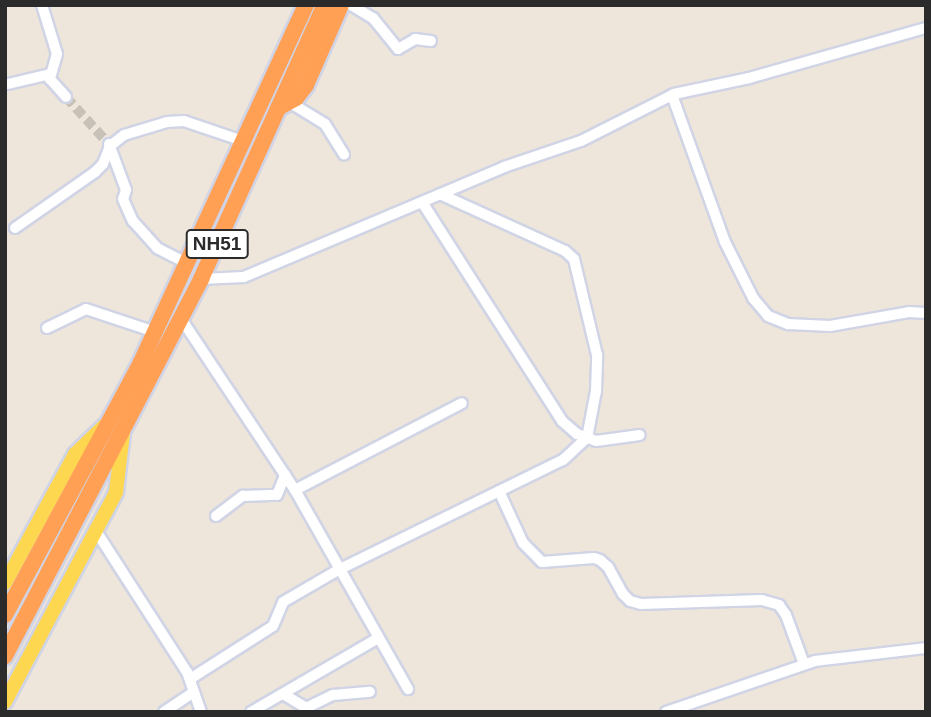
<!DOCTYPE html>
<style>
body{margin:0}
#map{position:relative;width:931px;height:717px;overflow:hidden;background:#eee6db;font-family:Arial,sans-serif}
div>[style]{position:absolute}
.minor-tunnel>*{height:10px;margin-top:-5px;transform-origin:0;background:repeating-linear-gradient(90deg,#c7c1b8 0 10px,transparent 0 15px)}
.roads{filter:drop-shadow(2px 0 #d0d4e5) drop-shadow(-2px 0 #d0d4e5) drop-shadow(0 2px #d0d4e5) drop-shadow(0 -2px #d0d4e5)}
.minor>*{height:10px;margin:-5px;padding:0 5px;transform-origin:5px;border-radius:5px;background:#fff}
.major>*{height:14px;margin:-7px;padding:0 7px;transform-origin:7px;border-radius:7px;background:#fed750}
.highway>*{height:16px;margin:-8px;padding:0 8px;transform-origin:8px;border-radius:8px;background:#ffa055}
span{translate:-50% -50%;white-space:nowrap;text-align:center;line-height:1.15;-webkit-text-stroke:5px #fff;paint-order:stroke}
.shield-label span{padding:2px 5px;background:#fff;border:2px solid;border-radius:5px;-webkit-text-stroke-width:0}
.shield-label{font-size:19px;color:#2b2b2b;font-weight:700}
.frame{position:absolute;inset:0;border:7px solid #2b2b2b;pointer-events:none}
</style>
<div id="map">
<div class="minor-tunnel">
<div style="left:66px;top:97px;width:61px;rotate:47.7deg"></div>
</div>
<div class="roads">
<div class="minor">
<div style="left:42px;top:5px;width:51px;rotate:73deg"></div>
<div style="left:57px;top:54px;width:26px;rotate:106deg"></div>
<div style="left:50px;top:79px;width:24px;rotate:48deg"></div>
<div style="left:351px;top:5px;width:26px;rotate:31deg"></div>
<div style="left:373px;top:18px;width:40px;rotate:51deg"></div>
<div style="left:398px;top:49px;width:20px;rotate:-30deg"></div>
<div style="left:415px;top:39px;width:16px;rotate:7deg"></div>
<div style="left:8px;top:84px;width:43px;rotate:-13.4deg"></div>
<div style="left:672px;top:95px;width:156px;rotate:70.2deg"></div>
<div style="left:725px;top:242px;width:63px;rotate:63.4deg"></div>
<div style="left:753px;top:298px;width:23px;rotate:50deg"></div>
<div style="left:768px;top:316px;width:22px;rotate:22deg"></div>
<div style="left:788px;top:324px;width:42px;rotate:2.7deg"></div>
<div style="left:830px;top:326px;width:80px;rotate:-10deg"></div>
<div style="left:909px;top:312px;width:17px;rotate:3deg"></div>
<div style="left:289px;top:102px;width:42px;rotate:31.4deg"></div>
<div style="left:325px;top:124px;width:36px;rotate:58deg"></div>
<div style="left:109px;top:144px;width:49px;rotate:69.7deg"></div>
<div style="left:126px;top:190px;width:9px;rotate:108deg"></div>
<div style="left:123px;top:199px;width:24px;rotate:66deg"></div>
<div style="left:133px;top:221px;width:36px;rotate:48deg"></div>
<div style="left:157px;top:248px;width:34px;rotate:27deg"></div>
<div style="left:422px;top:202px;width:260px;rotate:57.4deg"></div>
<div style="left:562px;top:421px;width:20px;rotate:41deg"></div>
<div style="left:577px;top:434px;width:20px;rotate:20deg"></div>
<div style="left:596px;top:441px;width:44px;rotate:-7.8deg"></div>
<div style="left:15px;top:228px;width:98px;rotate:-35deg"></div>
<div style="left:95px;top:172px;width:11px;rotate:-45deg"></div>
<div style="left:103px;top:164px;width:19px;rotate:-69deg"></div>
<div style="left:110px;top:146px;width:18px;rotate:-38deg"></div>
<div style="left:124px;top:135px;width:45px;rotate:-16.8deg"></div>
<div style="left:167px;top:122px;width:17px;rotate:-3deg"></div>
<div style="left:184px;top:121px;width:62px;rotate:18.7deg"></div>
<div style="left:201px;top:279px;width:43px;rotate:-2.7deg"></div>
<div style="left:244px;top:277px;width:282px;rotate:-22.9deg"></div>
<div style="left:504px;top:167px;width:81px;rotate:-18.7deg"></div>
<div style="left:581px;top:141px;width:104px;rotate:-26.8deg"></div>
<div style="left:674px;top:94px;width:77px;rotate:-12deg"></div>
<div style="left:749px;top:78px;width:184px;rotate:-15.8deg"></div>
<div style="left:180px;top:317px;width:208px;rotate:56.4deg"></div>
<div style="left:295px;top:490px;width:229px;rotate:60.4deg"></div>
<div style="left:47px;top:328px;width:43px;rotate:-26deg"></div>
<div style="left:86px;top:309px;width:73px;rotate:18.4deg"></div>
<div style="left:295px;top:490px;width:188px;rotate:-27.5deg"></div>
<div style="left:499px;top:491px;width:57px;rotate:65.2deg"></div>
<div style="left:523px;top:543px;width:27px;rotate:45deg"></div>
<div style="left:542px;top:562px;width:52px;rotate:-4.4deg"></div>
<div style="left:594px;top:558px;width:6px;rotate:18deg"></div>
<div style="left:600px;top:560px;width:11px;rotate:41deg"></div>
<div style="left:608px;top:567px;width:31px;rotate:61deg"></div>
<div style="left:623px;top:594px;width:10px;rotate:45deg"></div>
<div style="left:630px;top:601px;width:11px;rotate:15deg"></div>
<div style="left:641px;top:604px;width:121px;rotate:-1.9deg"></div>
<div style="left:762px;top:600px;width:18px;rotate:16deg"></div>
<div style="left:779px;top:605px;width:12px;rotate:55deg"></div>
<div style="left:786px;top:615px;width:52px;rotate:69.8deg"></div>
<div style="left:216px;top:516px;width:34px;rotate:-37deg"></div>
<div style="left:243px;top:496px;width:34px;rotate:-2deg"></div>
<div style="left:277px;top:495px;width:22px;rotate:-68deg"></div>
<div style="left:96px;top:531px;width:168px;rotate:57.2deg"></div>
<div style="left:187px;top:672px;width:42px;rotate:70.7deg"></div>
<div style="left:190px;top:679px;width:98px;rotate:-32.6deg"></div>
<div style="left:273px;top:626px;width:26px;rotate:-67deg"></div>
<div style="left:283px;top:602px;width:64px;rotate:-30.2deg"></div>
<div style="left:338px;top:570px;width:250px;rotate:-26.1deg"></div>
<div style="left:563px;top:460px;width:33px;rotate:-43deg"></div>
<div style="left:587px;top:438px;width:48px;rotate:-79.2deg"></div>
<div style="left:596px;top:391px;width:36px;rotate:-88deg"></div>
<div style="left:597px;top:355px;width:99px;rotate:-103.5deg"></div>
<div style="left:574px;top:259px;width:12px;rotate:-138deg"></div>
<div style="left:565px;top:251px;width:137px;rotate:-155.5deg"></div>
<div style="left:283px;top:694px;width:27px;rotate:31deg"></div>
<div style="left:306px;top:708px;width:30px;rotate:-26deg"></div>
<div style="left:333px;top:695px;width:37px;rotate:-5deg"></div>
<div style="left:164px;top:712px;width:36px;rotate:-34deg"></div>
<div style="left:251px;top:712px;width:147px;rotate:-30.2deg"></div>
<div style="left:666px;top:712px;width:157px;rotate:-18.9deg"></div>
<div style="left:815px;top:661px;width:112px;rotate:-6.7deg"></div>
</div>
<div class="major">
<div style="left:5px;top:583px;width:147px;rotate:-61.5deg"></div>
<div style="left:75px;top:454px;width:40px;rotate:-44deg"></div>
<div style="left:5px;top:702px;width:238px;rotate:-62.1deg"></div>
<div style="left:116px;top:492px;width:59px;rotate:-83.2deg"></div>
</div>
<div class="highway">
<div style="left:278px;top:108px;width:21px;rotate:-29deg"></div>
<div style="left:296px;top:98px;width:16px;rotate:-52deg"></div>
<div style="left:306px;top:85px;width:87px;rotate:-66.4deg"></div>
<div style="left:5px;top:615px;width:287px;rotate:-61.7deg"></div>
<div style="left:141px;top:362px;width:393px;rotate:-65.2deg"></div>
<div style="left:5px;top:656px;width:425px;rotate:-62.5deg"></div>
<div style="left:201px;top:279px;width:301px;rotate:-65.7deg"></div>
</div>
</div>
<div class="shield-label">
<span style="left:217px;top:244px">NH51</span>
</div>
<div class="frame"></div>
</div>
